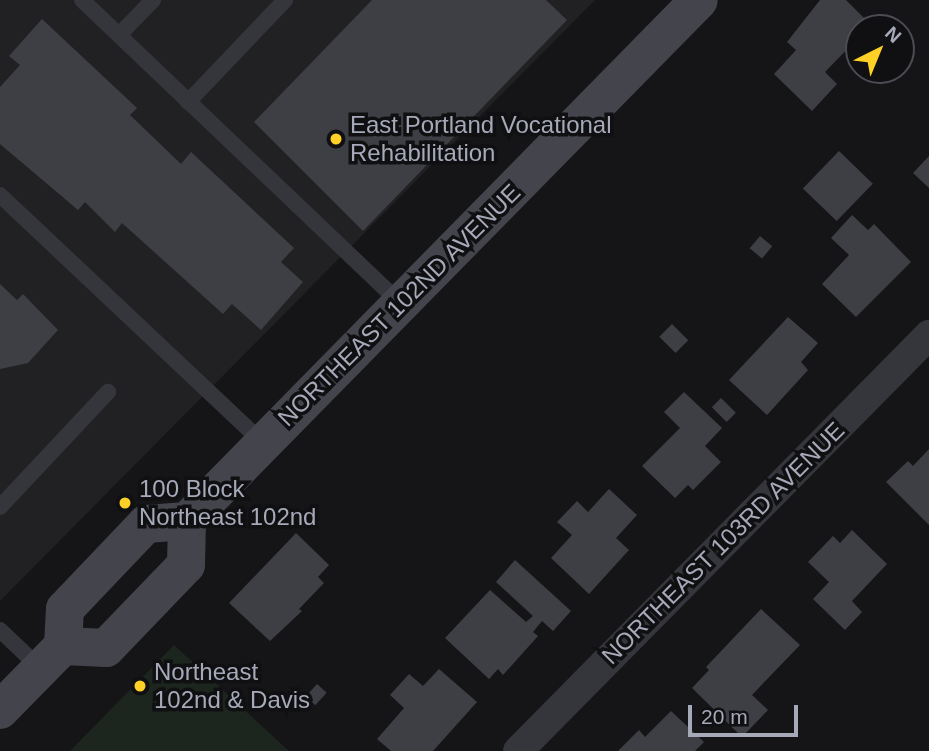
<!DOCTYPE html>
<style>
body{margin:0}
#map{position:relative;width:929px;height:751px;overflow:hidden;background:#151517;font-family:Helvetica,sans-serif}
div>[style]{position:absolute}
.built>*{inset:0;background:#212124}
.green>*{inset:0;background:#1c251e}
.building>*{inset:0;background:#3e3f44;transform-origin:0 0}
.service>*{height:16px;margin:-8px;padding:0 8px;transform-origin:8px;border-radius:8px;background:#35363c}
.minor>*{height:30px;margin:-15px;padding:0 15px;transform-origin:15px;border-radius:15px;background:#35363c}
.secondary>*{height:38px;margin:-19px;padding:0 19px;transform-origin:19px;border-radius:19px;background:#43444c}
.dots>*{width:19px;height:19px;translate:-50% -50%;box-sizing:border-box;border:4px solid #101012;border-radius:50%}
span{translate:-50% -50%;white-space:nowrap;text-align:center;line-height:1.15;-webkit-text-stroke:7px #101012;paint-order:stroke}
.poi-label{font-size:24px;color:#a5a9b8}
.left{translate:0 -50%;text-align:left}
.street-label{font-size:24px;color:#a5a9b8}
.north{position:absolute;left:845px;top:14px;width:70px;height:70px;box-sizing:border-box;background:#101012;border:2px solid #4c4d54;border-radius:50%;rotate:43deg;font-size:19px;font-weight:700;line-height:28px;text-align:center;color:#a5a9b8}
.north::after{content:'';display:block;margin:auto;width:24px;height:32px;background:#ffd025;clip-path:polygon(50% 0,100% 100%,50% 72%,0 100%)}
.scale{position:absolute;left:688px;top:705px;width:110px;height:32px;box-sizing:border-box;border:4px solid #a5a9b8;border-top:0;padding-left:9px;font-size:21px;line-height:24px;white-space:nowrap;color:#a5a9b8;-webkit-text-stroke:5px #101012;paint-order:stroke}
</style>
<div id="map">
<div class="built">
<div style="clip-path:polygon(0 0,595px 0,0 601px)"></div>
</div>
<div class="green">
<div style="clip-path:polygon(174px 645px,289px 751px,70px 751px)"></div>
</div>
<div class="building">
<div style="clip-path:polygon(372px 0,546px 0,567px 20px,363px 231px,254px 122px)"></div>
<div style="clip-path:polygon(820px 0,846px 0,871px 25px,859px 28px,859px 37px,825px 72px,837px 84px,812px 111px,774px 74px,796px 50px,787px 42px)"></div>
<div style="clip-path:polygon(42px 19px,137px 108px,130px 115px,181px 164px,191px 152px,294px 248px,281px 262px,303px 282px,261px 330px,232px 304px,223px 314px,122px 223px,115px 232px,85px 202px,78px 210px,0 144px,0 87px,20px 65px,9px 56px)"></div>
<div style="left:839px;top:151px;width:47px;height:52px;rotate:44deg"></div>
<div style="clip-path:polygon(929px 156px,929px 188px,913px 173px)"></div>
<div style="clip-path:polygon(852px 215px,868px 230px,874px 224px,911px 262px,856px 317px,822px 284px,849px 255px,831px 238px)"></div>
<div style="left:760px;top:236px;width:16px;height:16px;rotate:40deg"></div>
<div style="clip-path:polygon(0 284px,17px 300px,23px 294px,58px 330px,28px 363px,0 369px)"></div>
<div style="clip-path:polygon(788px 317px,818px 343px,801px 362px,808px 370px,767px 415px,729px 380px)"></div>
<div style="left:672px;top:324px;width:23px;height:18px;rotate:45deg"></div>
<div style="clip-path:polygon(684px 392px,722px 428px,705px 446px,721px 462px,693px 490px,688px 485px,675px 498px,642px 466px,680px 428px,664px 412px)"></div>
<div style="left:721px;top:398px;width:21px;height:13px;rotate:45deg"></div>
<div style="clip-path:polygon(929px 449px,929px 525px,886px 482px,908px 461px,913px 466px)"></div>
<div style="clip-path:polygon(609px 489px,637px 515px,616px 538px,629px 550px,589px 594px,551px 558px,572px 535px,557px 522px,577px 501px,588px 512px)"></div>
<div style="clip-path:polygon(852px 530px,887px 564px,852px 601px,862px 612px,845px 630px,813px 599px,829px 582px,808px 562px,833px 536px,840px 543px)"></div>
<div style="clip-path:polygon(296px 533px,329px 565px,318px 577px,324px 583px,299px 609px,302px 611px,270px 641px,229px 603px)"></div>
<div style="clip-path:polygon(515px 560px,571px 611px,553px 631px,542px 621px,533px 632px,538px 636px,503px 675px,498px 669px,489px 679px,445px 638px,490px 590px,526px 622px,533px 616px,496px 582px)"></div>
<div style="clip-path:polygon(761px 609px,800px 645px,752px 695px,768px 710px,742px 737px,692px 688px,709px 670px,706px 667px)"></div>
<div style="clip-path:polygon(439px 669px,477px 702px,433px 751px,391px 751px,377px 739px,404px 708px,390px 695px,409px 674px,423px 686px)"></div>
<div style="left:317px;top:684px;width:13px;height:17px;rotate:42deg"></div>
<div style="clip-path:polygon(671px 711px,704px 742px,695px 751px,618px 751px,639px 730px,645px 737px)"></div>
</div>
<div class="service">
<div style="left:82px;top:0;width:441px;rotate:43.6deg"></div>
<div style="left:119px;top:35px;width:49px;rotate:-45.8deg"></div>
<div style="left:188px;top:102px;width:141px;rotate:-46.4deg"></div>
<div style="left:0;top:195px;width:361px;rotate:43.3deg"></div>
<div style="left:0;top:507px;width:158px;rotate:-46.8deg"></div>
<div style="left:0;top:630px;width:57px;rotate:43.6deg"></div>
</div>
<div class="minor">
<div style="left:518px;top:751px;width:585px;rotate:-45.35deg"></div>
</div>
<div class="secondary">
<div style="left:63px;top:646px;width:43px;rotate:2.7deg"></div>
<div style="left:106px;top:648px;width:115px;rotate:-46.1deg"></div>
<div style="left:186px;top:565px;width:44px;rotate:-88.7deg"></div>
<div style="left:0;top:710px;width:90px;rotate:-45.5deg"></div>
<div style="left:63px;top:646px;width:37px;rotate:-87deg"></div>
<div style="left:65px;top:609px;width:117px;rotate:-46.4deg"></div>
<div style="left:146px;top:524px;width:41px;rotate:-4.2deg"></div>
<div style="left:187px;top:521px;width:730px;rotate:-45.5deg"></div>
</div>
<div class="dots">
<div style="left:336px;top:139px;background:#ffd025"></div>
<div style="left:125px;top:503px;background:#ffd025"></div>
<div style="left:140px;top:686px;background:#ffd025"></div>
</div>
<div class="poi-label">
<span class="left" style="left:350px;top:139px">East Portland Vocational<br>Rehabilitation</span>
<span class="left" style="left:139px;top:503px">100 Block<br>Northeast 102nd</span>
<span class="left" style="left:154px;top:686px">Northeast<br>102nd &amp; Davis</span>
</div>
<div class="street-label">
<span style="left:399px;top:305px;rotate:-45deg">NORTHEAST 102ND AVENUE</span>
<span style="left:723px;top:543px;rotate:-45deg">NORTHEAST 103RD AVENUE</span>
</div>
<div class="north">N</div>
<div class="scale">20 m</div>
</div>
